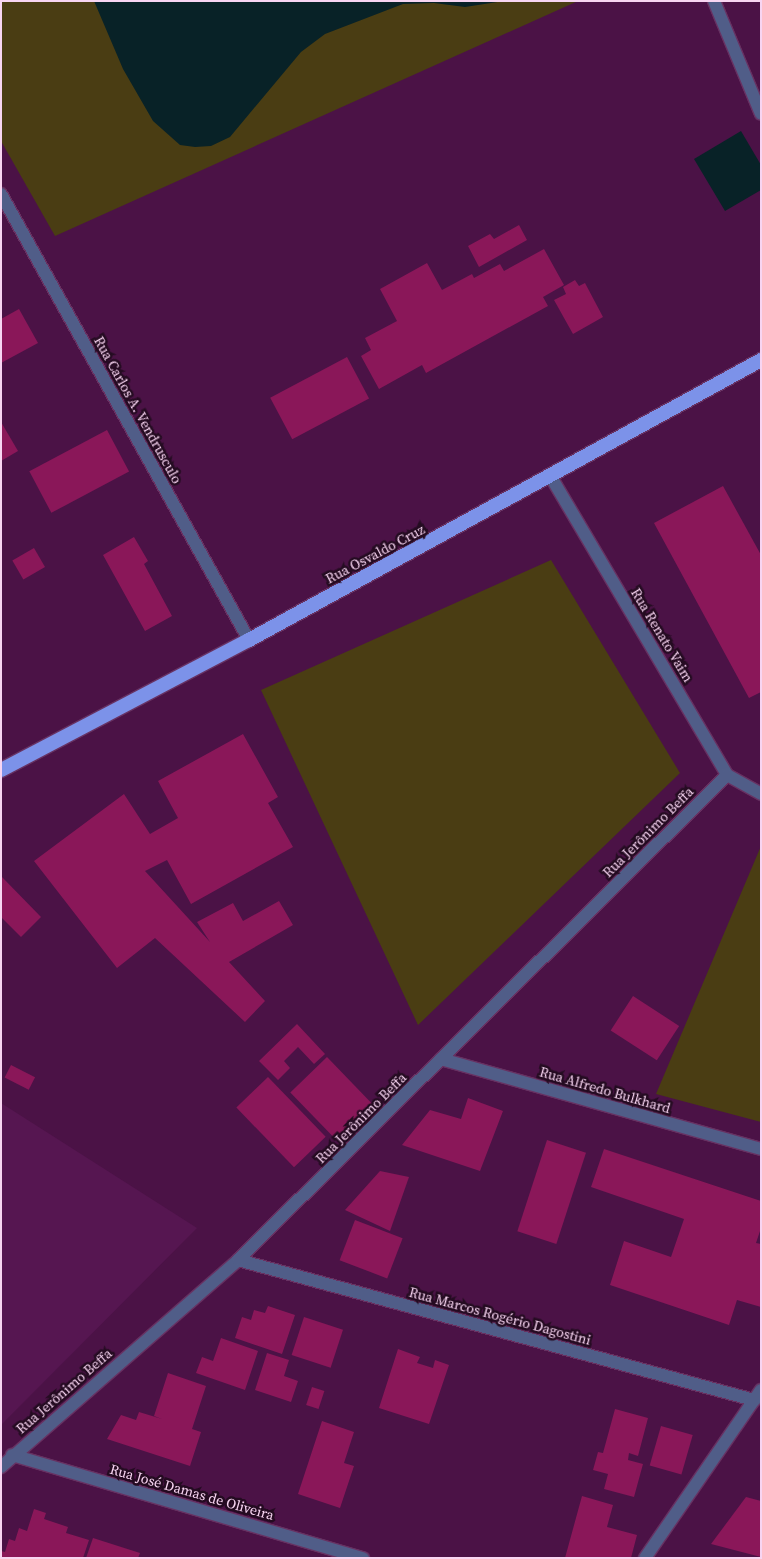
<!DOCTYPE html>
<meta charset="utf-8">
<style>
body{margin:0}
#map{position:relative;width:762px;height:1559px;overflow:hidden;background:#4b1246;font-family:"Source Serif 4",serif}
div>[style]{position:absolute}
.built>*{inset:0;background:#561651}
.green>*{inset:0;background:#4a3d13}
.water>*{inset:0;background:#082227}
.building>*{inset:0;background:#8a1759;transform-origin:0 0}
.roads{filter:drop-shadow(1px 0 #673162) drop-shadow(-1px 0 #673162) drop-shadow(0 1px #673162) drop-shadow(0 -1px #673162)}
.minor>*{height:12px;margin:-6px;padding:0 6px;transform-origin:6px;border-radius:6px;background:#505d88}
.tertiary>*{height:12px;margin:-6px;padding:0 6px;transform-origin:6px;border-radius:6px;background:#505d88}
.trunk>*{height:14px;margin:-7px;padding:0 7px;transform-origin:7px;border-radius:7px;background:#7c92e9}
span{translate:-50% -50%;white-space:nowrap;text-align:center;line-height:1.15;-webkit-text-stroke:5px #240b21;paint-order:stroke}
.street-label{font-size:14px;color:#f8d5f2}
.frame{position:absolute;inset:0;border:2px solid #f8d5f2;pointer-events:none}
</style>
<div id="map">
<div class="built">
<div style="clip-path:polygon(1px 1103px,197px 1228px,1px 1425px)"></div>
</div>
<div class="green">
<div style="clip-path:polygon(1px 1px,578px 1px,55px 236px,1px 141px)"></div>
<div style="clip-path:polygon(551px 560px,680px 773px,418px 1025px,261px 690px)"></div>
<div style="clip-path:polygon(761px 846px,761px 1122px,656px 1094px)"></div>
</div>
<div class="water">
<div style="clip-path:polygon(94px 1px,504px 1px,465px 7px,434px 3px,403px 4px,325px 34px,301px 52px,230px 137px,211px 146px,195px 147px,180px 145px,153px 121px,123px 69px)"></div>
<div style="clip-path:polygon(741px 131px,761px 165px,761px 190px,725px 211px,694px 159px)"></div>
</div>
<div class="building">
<div style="clip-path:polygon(519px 225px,527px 240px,479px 267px,468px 246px,490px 234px,494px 239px)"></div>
<div style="clip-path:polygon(544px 249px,564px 285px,543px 297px,548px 306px,426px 373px,422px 365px,379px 389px,361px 356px,371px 350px,365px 338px,397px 321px,380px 289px,427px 263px,442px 290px,472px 274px,474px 278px,500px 264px,504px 271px)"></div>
<div style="clip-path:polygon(575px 280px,579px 286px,585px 283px,603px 317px,573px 334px,554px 300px,566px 294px,563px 287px)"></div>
<div style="clip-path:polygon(19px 309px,38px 343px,1px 363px,1px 319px)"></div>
<div style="left:347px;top:357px;width:47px;height:87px;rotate:62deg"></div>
<div style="clip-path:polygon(1px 422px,18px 451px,1px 461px)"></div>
<div style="left:107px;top:430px;width:47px;height:88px;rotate:62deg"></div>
<div style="clip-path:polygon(723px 486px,761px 555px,761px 692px,749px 698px,654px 523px)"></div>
<div style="clip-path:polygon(134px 537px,148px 561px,144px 564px,172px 616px,145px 631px,103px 555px)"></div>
<div style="left:34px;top:548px;width:22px;height:25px;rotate:60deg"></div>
<div style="clip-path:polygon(243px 734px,278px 797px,268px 803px,293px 847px,191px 904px,167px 860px,145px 871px,210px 942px,197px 922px,233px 903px,243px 921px,279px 901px,293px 925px,229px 962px,265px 1001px,245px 1022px,155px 938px,117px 968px,34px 861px,124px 794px,150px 834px,178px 818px,158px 781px)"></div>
<div style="clip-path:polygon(1px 876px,41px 917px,21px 937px,1px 917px)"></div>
<div style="left:633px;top:996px;width:55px;height:41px;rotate:33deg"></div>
<div style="clip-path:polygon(297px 1024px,325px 1054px,314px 1064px,298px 1047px,284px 1061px,290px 1068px,278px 1080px,259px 1061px)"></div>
<div style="left:327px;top:1057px;width:68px;height:51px;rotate:46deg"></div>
<div style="left:11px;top:1065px;width:27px;height:14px;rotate:27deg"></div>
<div style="left:268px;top:1077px;width:83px;height:44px;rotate:46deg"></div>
<div style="clip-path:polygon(468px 1098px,503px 1111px,480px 1171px,402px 1145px,430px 1110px,461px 1119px)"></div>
<div style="left:547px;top:1140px;width:41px;height:96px;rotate:18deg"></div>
<div style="clip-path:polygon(604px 1149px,761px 1201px,761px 1228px,756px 1243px,761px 1244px,761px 1307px,737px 1300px,729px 1325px,610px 1285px,624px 1241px,671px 1257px,684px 1219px,591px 1187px)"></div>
<div style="clip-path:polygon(380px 1171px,409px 1177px,390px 1231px,345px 1210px)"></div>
<div style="left:355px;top:1220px;width:51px;height:43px;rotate:21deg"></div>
<div style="clip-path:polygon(268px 1306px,295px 1315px,282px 1354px,235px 1338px,242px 1317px,251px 1320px,254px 1310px,265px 1313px)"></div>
<div style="left:304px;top:1317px;width:41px;height:40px;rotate:18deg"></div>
<div style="clip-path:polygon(221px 1338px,258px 1351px,245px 1390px,196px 1373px,202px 1357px,213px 1361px)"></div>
<div style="clip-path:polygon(398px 1349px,420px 1357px,417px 1363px,433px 1368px,435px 1360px,449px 1365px,429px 1424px,379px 1408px)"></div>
<div style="clip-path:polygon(267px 1353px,289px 1360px,284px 1376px,298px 1381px,291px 1402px,255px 1390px)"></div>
<div style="clip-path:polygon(168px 1373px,206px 1386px,192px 1429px,201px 1432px,190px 1466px,107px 1439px,121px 1415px,136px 1420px,139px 1412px,162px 1419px,154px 1416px)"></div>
<div style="left:312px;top:1387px;width:13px;height:19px;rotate:18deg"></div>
<div style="clip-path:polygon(615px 1409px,648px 1418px,638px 1456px,629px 1453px,628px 1460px,643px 1464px,634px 1497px,604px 1489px,608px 1474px,593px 1470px,598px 1452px,603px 1453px)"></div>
<div style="clip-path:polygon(322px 1421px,354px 1432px,344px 1463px,354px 1466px,340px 1508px,298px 1494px)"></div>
<div style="left:661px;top:1426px;width:33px;height:41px;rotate:16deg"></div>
<div style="clip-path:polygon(582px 1496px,613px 1505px,607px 1527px,637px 1535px,631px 1558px,565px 1558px)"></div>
<div style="clip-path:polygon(746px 1497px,761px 1501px,761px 1557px,711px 1544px)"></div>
<div style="clip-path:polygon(34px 1509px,46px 1513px,44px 1519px,68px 1527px,66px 1533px,89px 1540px,83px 1558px,1px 1558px,1px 1551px,5px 1552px,9px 1539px,15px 1541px,19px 1528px,27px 1531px)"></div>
<div style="clip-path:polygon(93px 1538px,140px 1553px,138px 1558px,86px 1558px)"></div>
</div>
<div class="roads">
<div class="minor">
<div style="left:1px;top:194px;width:510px;rotate:60.92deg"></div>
<div style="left:551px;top:477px;width:346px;rotate:59.4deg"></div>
<div style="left:727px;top:775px;width:39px;rotate:29deg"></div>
<div style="left:441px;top:1059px;width:332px;rotate:15.7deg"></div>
<div style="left:238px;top:1260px;width:535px;rotate:15.18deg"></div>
<div style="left:12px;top:1455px;width:366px;rotate:16.4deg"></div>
<div style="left:1px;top:1467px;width:315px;rotate:-41.1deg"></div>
<div style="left:238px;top:1260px;width:689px;rotate:-44.76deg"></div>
<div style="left:645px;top:1558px;width:204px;rotate:-55.4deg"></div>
</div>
<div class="tertiary">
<div style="left:714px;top:1px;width:122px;rotate:67.4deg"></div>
</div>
<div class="trunk">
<div style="left:1px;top:770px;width:280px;rotate:-27.7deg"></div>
<div style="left:249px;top:640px;width:584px;rotate:-28.67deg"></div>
</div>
</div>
<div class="street-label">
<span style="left:138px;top:410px;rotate:61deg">Rua Carlos A. Vendrusculo</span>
<span style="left:375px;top:554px;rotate:-28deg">Rua Osvaldo Cruz</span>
<span style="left:662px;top:635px;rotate:59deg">Rua Renato Vaim</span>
<span style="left:648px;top:832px;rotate:-45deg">Rua Jerônimo Beffa</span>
<span style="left:605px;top:1090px;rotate:16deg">Rua Alfredo Bulkhard</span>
<span style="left:361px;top:1118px;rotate:-45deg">Rua Jerônimo Beffa</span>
<span style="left:500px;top:1316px;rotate:15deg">Rua Marcos Rogério Dagostini</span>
<span style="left:64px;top:1391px;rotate:-41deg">Rua Jerônimo Beffa</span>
<span style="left:192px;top:1492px;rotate:16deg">Rua José Damas de Oliveira</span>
</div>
<div class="frame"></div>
</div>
